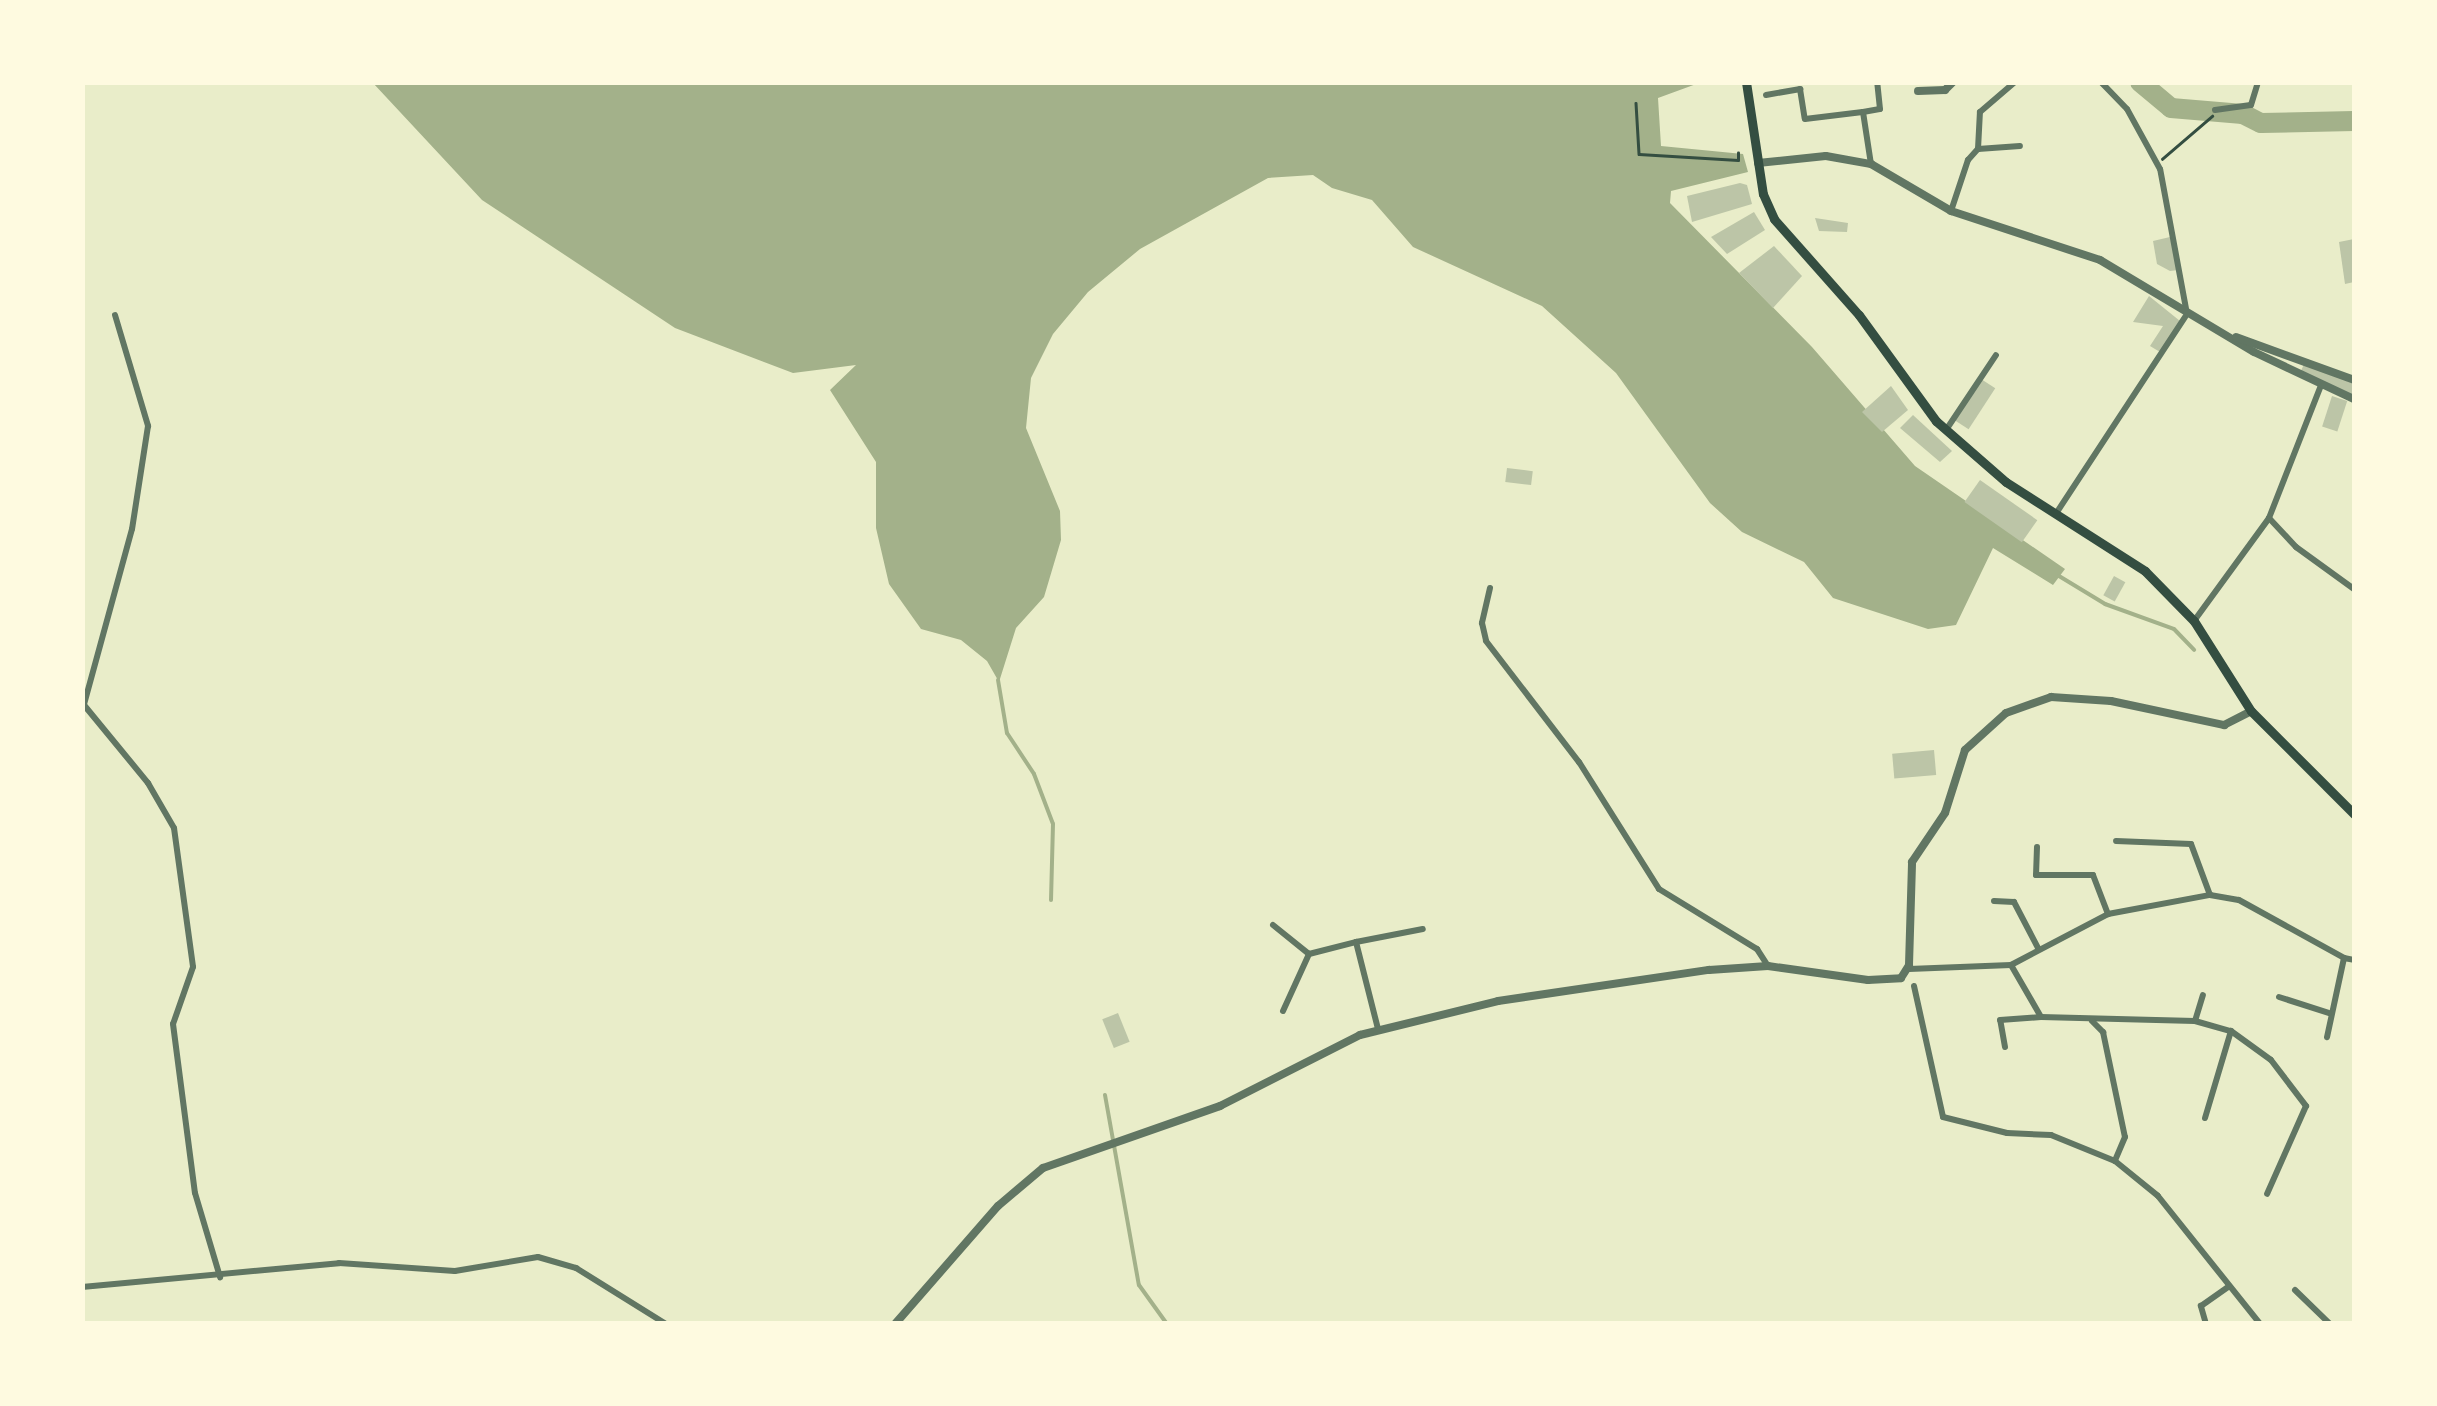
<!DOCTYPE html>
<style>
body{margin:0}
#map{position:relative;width:2437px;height:1406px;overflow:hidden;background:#e9edc9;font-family:Raleway,sans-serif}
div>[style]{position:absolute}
.water>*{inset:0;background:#a3b18a}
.stream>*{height:4px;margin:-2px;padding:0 2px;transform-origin:2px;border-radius:2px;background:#a3b18a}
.river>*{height:20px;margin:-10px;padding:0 10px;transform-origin:10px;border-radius:10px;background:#a3b18a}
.building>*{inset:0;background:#bcc5a7;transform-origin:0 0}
.path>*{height:2.5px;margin:-1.25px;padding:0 1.25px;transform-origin:1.25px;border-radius:1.25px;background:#344e41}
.minor>*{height:6px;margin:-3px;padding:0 3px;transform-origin:3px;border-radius:3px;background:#617663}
.tertiary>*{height:8px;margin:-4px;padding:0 4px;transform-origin:4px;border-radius:4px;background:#617663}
.secondary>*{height:9px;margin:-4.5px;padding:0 4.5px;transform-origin:4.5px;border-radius:4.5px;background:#344e41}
span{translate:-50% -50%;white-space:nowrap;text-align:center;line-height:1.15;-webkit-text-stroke:8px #fefae0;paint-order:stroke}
.frame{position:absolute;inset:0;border:85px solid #fefae0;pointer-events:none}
</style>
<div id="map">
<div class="water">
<div style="clip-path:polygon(373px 83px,1699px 83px,1658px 98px,1661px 146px,1743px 154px,1748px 172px,1671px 191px,1670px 203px,1812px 347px,1915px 466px,2065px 569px,2053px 585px,1993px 548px,1956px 625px,1928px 629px,1833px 598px,1804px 562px,1742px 532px,1710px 503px,1616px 373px,1542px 306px,1413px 247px,1372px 200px,1332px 188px,1313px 175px,1268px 178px,1140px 249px,1088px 292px,1053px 334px,1031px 378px,1026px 428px,1060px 511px,1061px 540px,1044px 597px,1016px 628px,999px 682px,987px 661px,961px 640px,921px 629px,889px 584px,876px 528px,876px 462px,830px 390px,856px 365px,793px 373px,675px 328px,482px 200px)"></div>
</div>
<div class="stream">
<div style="left:2059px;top:576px;width:54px;rotate:31.3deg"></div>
<div style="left:2105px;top:604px;width:73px;rotate:19.9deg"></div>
<div style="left:2174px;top:629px;width:29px;rotate:46deg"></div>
<div style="left:998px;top:680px;width:54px;rotate:80.4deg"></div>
<div style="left:1007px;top:733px;width:49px;rotate:56.6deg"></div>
<div style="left:1034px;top:774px;width:53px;rotate:69.2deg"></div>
<div style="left:1053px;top:824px;width:76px;rotate:91.5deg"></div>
<div style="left:1105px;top:1095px;width:193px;rotate:79.9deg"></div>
<div style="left:1139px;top:1285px;width:48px;rotate:54.3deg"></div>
</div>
<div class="river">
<div style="left:2140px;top:82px;width:40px;rotate:40deg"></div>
<div style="left:2171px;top:108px;width:72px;rotate:4.8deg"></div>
<div style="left:2243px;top:114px;width:20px;rotate:27deg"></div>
<div style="left:2261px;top:123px;width:93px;rotate:-1.2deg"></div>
</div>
<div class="building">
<div style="clip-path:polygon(1740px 183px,1747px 185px,1752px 204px,1692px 222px,1687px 196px)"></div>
<div style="clip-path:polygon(1754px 212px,1765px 230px,1727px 254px,1711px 237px)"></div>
<div style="clip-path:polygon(1815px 218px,1848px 223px,1847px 232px,1819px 231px)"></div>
<div style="clip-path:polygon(2170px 237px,2178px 270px,2170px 271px,2157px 264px,2153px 241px)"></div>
<div style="clip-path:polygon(2354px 239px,2354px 282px,2345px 284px,2339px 242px)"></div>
<div style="clip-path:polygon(1774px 246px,1802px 276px,1773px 308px,1739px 273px)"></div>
<div style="clip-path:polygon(2149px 296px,2180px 321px,2160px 352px,2150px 346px,2163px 326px,2133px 322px)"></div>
<div style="clip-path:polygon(2305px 362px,2354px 384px,2354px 396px,2300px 373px)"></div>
<div style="left:1981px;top:379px;width:17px;height:49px;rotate:33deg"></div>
<div style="clip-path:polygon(1891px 386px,1908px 410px,1882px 432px,1862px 412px)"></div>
<div style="left:2332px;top:396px;width:16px;height:32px;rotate:18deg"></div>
<div style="clip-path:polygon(1913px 415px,1952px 451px,1940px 462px,1900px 428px)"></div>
<div style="left:1507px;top:468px;width:26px;height:14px;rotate:7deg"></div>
<div style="left:1980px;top:480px;width:70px;height:27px;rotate:35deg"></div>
<div style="left:2114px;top:576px;width:13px;height:22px;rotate:29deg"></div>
<div style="left:1934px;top:750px;width:25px;height:42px;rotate:85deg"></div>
<div style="left:1118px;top:1013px;width:31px;height:17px;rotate:68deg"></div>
</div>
<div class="path">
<div style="left:1636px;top:103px;width:51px;rotate:86.6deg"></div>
<div style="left:1639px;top:154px;width:99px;rotate:3.5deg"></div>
<div style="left:1738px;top:160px;width:7px;rotate:-90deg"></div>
<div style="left:2162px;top:159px;width:66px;rotate:-40.7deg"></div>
</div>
<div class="minor">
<div style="left:2076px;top:82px;width:12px"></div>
<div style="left:1766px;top:95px;width:35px;rotate:-10deg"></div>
<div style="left:1800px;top:89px;width:30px;rotate:81deg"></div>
<div style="left:1805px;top:119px;width:58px;rotate:-6.9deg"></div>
<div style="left:1863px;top:112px;width:53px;rotate:81.3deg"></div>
<div style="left:2215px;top:110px;width:36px;rotate:-8deg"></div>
<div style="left:2251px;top:105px;width:24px;rotate:-73deg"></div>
<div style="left:1863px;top:112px;width:17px;rotate:-10deg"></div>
<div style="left:1880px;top:109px;width:27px;rotate:-96deg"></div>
<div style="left:1978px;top:149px;width:37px;rotate:-87deg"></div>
<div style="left:1980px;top:112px;width:46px;rotate:-40.6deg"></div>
<div style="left:1978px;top:149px;width:42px;rotate:-4.1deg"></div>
<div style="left:1951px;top:211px;width:54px;rotate:-71.6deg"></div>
<div style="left:1968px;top:160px;width:15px;rotate:-48deg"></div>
<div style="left:115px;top:315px;width:116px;rotate:73.4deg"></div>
<div style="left:148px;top:426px;width:104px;rotate:98.8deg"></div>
<div style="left:132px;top:529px;width:182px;rotate:105.3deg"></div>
<div style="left:84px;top:705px;width:101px;rotate:50.6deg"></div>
<div style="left:148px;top:783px;width:52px;rotate:60deg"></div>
<div style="left:174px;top:828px;width:140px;rotate:82.2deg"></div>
<div style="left:193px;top:967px;width:60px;rotate:109.3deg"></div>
<div style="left:173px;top:1024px;width:170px;rotate:82.6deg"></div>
<div style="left:195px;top:1193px;width:88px;rotate:73.4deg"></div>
<div style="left:1946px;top:430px;width:90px;rotate:-56.3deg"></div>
<div style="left:2057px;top:512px;width:237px;rotate:-56.7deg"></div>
<div style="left:2187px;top:314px;width:147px;rotate:-100.5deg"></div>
<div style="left:2160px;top:169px;width:68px;rotate:-118.8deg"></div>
<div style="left:2127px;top:109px;width:37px;rotate:-134deg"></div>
<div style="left:2269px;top:518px;width:40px;rotate:47deg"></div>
<div style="left:2296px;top:547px;width:72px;rotate:35.9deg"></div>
<div style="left:1490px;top:588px;width:36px;rotate:103deg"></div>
<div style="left:1482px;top:623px;width:18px;rotate:77deg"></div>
<div style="left:1486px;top:641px;width:153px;rotate:52.5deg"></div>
<div style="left:1579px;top:762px;width:150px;rotate:57.8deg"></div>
<div style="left:1659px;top:889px;width:115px;rotate:31.5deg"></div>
<div style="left:1757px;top:949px;width:20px;rotate:57deg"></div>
<div style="left:2194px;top:621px;width:127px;rotate:-53.9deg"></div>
<div style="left:2269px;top:518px;width:143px;rotate:-68.6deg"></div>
<div style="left:2037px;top:847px;width:28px;rotate:92deg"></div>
<div style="left:2036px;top:875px;width:57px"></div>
<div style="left:2093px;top:875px;width:42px;rotate:69deg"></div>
<div style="left:2210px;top:895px;width:29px;rotate:10deg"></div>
<div style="left:2239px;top:900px;width:120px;rotate:28.9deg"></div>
<div style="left:2344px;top:958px;width:81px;rotate:102.1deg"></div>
<div style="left:1994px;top:901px;width:20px;rotate:3deg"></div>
<div style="left:2014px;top:902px;width:52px;rotate:62.4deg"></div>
<div style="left:1273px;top:925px;width:46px;rotate:38.9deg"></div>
<div style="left:1356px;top:942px;width:68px;rotate:-11deg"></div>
<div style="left:2344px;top:958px;width:10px;rotate:11deg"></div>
<div style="left:2011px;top:965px;width:60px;rotate:60deg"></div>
<div style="left:2041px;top:1017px;width:154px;rotate:1.5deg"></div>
<div style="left:2195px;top:1021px;width:37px;rotate:16deg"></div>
<div style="left:2231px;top:1031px;width:49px;rotate:35.9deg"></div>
<div style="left:2271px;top:1060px;width:58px;rotate:52.7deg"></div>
<div style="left:2306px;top:1106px;width:96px;rotate:113.9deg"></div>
<div style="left:1909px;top:969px;width:102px;rotate:-2.2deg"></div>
<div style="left:2011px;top:965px;width:110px;rotate:-27.7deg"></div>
<div style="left:2108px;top:914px;width:104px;rotate:-10.6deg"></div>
<div style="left:2210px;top:895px;width:54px;rotate:-110.4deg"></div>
<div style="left:2191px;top:844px;width:75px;rotate:-177.7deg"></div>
<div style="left:1914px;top:986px;width:134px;rotate:77.5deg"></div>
<div style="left:1943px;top:1117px;width:66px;rotate:14deg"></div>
<div style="left:2007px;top:1133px;width:44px;rotate:2.6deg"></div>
<div style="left:2051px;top:1135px;width:69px;rotate:22.1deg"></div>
<div style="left:2115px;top:1161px;width:55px;rotate:39.1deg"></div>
<div style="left:2158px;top:1196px;width:164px;rotate:51.4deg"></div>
<div style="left:2279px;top:997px;width:52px;rotate:17.7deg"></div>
<div style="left:1283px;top:1011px;width:63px;rotate:-65.5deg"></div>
<div style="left:1309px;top:954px;width:49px;rotate:-14.3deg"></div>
<div style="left:1356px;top:942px;width:90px;rotate:75.8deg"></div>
<div style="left:2092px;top:1021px;width:16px;rotate:45deg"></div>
<div style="left:2103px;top:1032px;width:107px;rotate:78.2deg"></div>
<div style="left:2125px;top:1137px;width:26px;rotate:113deg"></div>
<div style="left:2195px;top:1021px;width:27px;rotate:-73deg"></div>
<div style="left:2005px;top:1047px;width:27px;rotate:-100deg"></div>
<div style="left:2000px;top:1020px;width:41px;rotate:-4.2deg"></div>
<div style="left:2205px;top:1118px;width:91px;rotate:-73.4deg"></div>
<div style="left:82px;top:1287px;width:258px;rotate:-5.3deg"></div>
<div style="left:339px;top:1263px;width:116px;rotate:3.9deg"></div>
<div style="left:455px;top:1271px;width:84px;rotate:-9.6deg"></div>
<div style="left:538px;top:1257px;width:40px;rotate:16deg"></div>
<div style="left:576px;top:1268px;width:106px;rotate:31.9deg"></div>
<div style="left:2295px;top:1290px;width:49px;rotate:44.2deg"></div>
<div style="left:2206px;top:1324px;width:19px;rotate:-106deg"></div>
<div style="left:2201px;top:1306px;width:33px;rotate:-35deg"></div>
</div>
<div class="tertiary">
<div style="left:1918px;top:91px;width:27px;rotate:-2deg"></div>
<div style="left:1945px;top:90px;width:11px;rotate:-45deg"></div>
<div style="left:1758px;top:163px;width:68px;rotate:-5.9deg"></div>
<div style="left:1826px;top:156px;width:46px;rotate:10.1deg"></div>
<div style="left:1871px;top:164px;width:93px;rotate:30.4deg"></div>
<div style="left:1951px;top:211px;width:157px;rotate:18.2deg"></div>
<div style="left:2100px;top:260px;width:179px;rotate:30.9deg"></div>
<div style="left:2254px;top:352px;width:110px;rotate:25.2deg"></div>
<div style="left:2236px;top:337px;width:126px;rotate:20deg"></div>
<div style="left:895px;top:1324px;width:157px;rotate:-48.9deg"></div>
<div style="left:998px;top:1206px;width:59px;rotate:-40.2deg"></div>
<div style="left:1043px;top:1168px;width:188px;rotate:-19.3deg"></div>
<div style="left:1220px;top:1106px;width:157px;rotate:-26.9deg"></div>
<div style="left:1360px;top:1035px;width:142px;rotate:-13.8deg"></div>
<div style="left:1498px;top:1001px;width:213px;rotate:-8.4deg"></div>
<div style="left:1709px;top:970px;width:59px;rotate:-3.9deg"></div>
<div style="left:1768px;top:966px;width:101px;rotate:8deg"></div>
<div style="left:1868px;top:980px;width:33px;rotate:-3deg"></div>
<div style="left:1901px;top:978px;width:15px;rotate:-58deg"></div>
<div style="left:1909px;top:965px;width:103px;rotate:-88.3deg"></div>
<div style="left:1912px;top:862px;width:59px;rotate:-56deg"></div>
<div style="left:1945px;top:813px;width:66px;rotate:-72.4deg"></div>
<div style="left:1965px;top:750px;width:55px;rotate:-42.1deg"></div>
<div style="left:2006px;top:713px;width:48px;rotate:-19.6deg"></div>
<div style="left:2051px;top:697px;width:60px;rotate:3.8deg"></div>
<div style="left:2111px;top:701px;width:116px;rotate:12deg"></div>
<div style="left:2224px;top:725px;width:30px;rotate:-27deg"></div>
</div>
<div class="secondary">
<div style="left:1746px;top:82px;width:113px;rotate:81.4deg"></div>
<div style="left:1763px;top:194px;width:27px;rotate:66deg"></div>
<div style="left:1774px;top:219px;width:128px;rotate:48.5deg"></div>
<div style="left:1859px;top:315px;width:131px;rotate:54deg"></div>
<div style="left:1936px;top:421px;width:93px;rotate:41.1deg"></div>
<div style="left:2006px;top:482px;width:165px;rotate:32.6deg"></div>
<div style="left:2145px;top:571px;width:70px;rotate:45.6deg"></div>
<div style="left:2194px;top:621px;width:107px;rotate:57.7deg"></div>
<div style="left:2251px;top:711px;width:146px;rotate:45deg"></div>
</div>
<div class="frame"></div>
</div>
